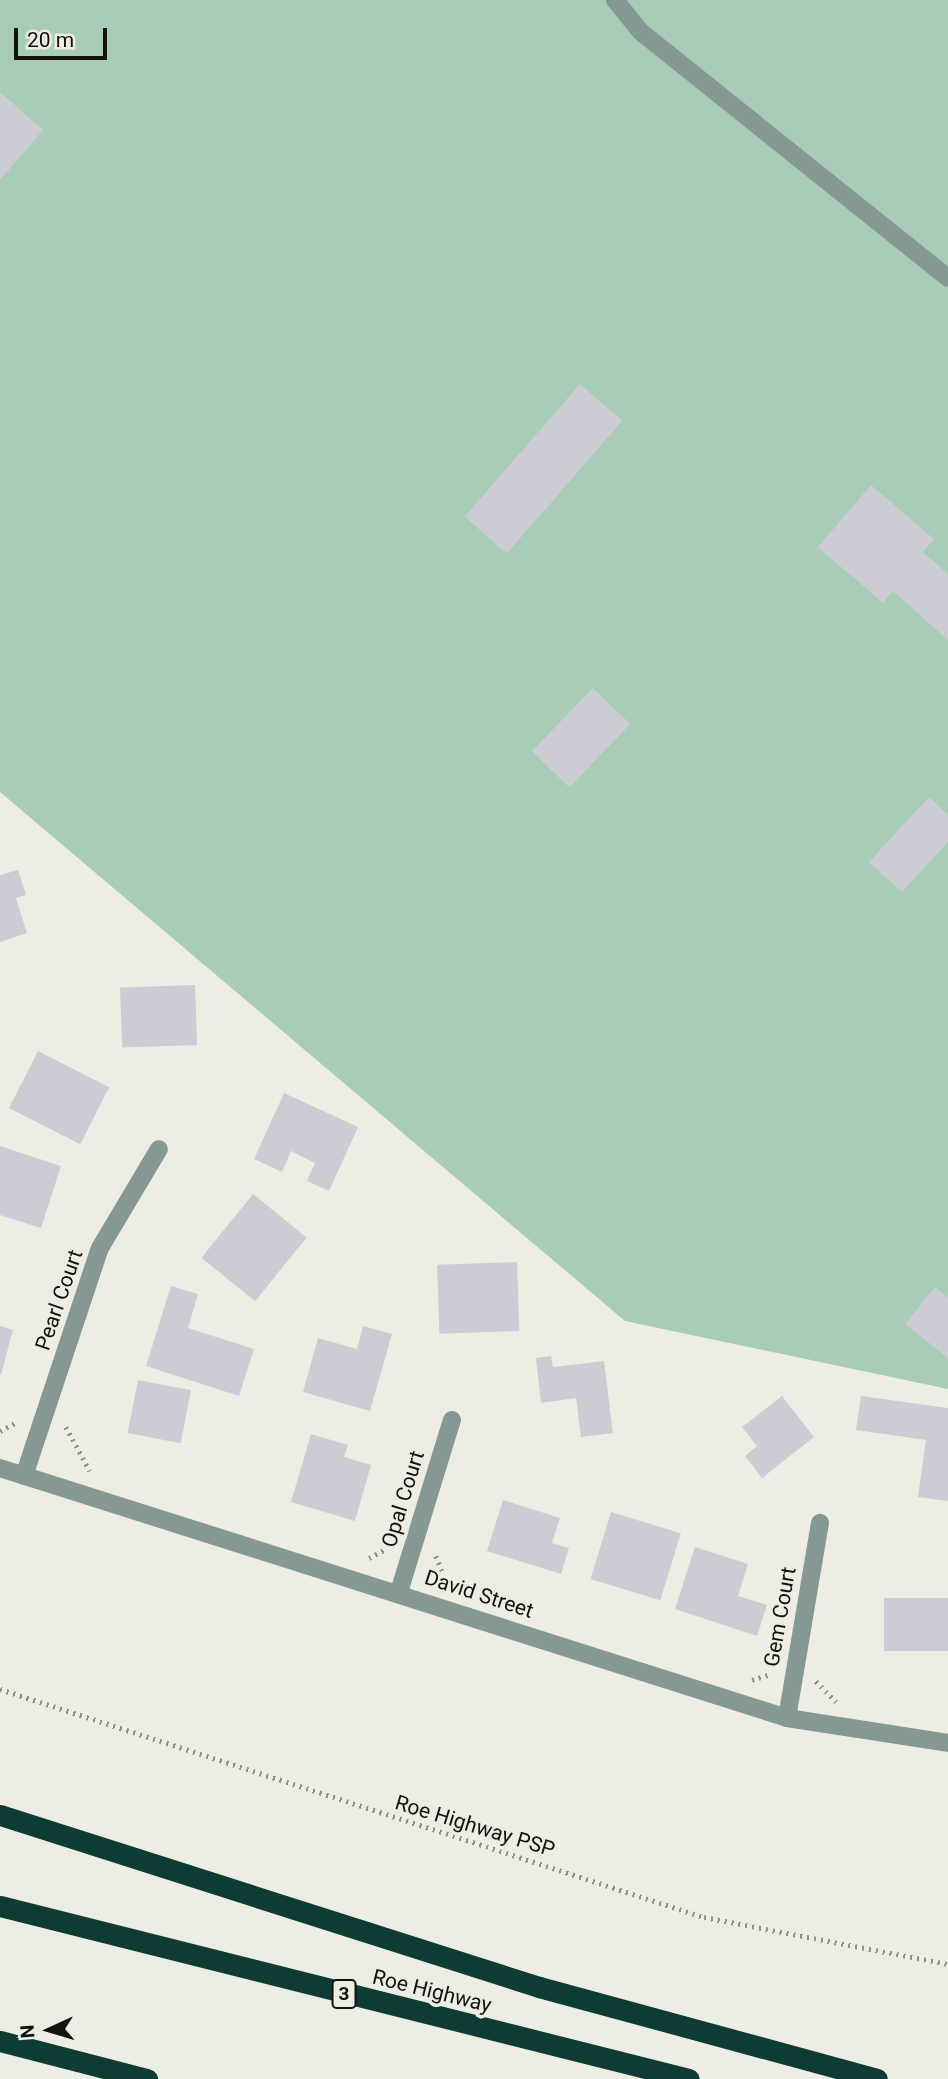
<!DOCTYPE html>
<style>
body{margin:0}
#map{position:relative;width:948px;height:2079px;overflow:hidden;background:#eeede4;font-family:Roboto,sans-serif}
div>[style]{position:absolute}
.green>*{inset:0;background:#a8ccb5}
.building>*{inset:0;background:#ccccd5;transform-origin:0 0}
.path>*{height:4.5px;margin-top:-2.25px;transform-origin:0;background:repeating-linear-gradient(90deg,#908f89 0 2px,transparent 0 7px)}
.minor>*{height:18px;margin:-9px;padding:0 9px;transform-origin:9px;border-radius:9px;background:#859893}
.motorway>*{height:21px;margin:-10.5px;padding:0 10.5px;transform-origin:10.5px;border-radius:10.5px;background:#0c3c33}
span{translate:-50% -50%;white-space:nowrap;text-align:center;line-height:1.15;-webkit-text-stroke:7px #eeede4;paint-order:stroke}
.shield-label span{padding:2px 5px;background:#eeede4;border:2px solid;border-radius:5px;-webkit-text-stroke-width:0}
.shield-label{font-size:19px;color:#13120f;font-weight:700}
.street-label{font-size:21px;color:#13120f}
.north{position:absolute;left:14px;top:1995px;width:70px;height:70px;-webkit-text-stroke:5px #eeede4;paint-order:stroke;rotate:266deg;font-size:19px;font-weight:700;line-height:28px;text-align:center;color:#13120f}
.north::after{content:'';display:block;margin:auto;width:24px;height:32px;background:#13120f;clip-path:polygon(50% 0,100% 100%,50% 72%,0 100%)}
.scale{position:absolute;left:14px;top:28px;width:93px;height:32px;box-sizing:border-box;border:4px solid #13120f;border-top:0;padding-left:9px;font-size:21px;line-height:24px;white-space:nowrap;color:#13120f;-webkit-text-stroke:5px #eeede4;paint-order:stroke}
</style>
<div id="map">
<div class="green">
<div style="clip-path:polygon(0 0,948px 0,948px 1389px,625px 1321px,0 792px)"></div>
</div>
<div class="building">
<div style="clip-path:polygon(0 92px,43px 130px,0 180px)"></div>
<div style="left:580px;top:384px;width:56px;height:176px;rotate:41deg"></div>
<div style="clip-path:polygon(871px 485px,934px 539px,923px 552px,948px 574px,948px 640px,893px 591px,883px 603px,818px 547px)"></div>
<div style="left:593px;top:688px;width:52px;height:88px;rotate:44deg"></div>
<div style="clip-path:polygon(929px 797px,948px 815px,948px 842px,902px 892px,869px 862px)"></div>
<div style="clip-path:polygon(18px 870px,26px 895px,16px 898px,27px 933px,0 942px,0 875px)"></div>
<div style="left:195px;top:985px;width:60px;height:75px;rotate:88deg"></div>
<div style="left:38px;top:1051px;width:80px;height:64px;rotate:27deg"></div>
<div style="clip-path:polygon(284px 1093px,358px 1127px,329px 1191px,307px 1181px,315px 1163px,291px 1151px,282px 1172px,254px 1159px)"></div>
<div style="clip-path:polygon(0 1146px,61px 1166px,41px 1228px,0 1215px)"></div>
<div style="left:253px;top:1194px;width:69px;height:82px;rotate:39deg"></div>
<div style="left:517px;top:1262px;width:69px;height:80px;rotate:88deg"></div>
<div style="clip-path:polygon(171px 1286px,198px 1294px,188px 1328px,254px 1349px,239px 1396px,146px 1366px)"></div>
<div style="clip-path:polygon(935px 1287px,948px 1297px,948px 1358px,905px 1324px)"></div>
<div style="clip-path:polygon(0 1326px,13px 1330px,1px 1375px,0 1374px)"></div>
<div style="clip-path:polygon(363px 1326px,392px 1334px,370px 1411px,303px 1392px,318px 1338px,357px 1349px)"></div>
<div style="clip-path:polygon(551px 1356px,553px 1367px,604px 1361px,613px 1433px,581px 1437px,576px 1398px,541px 1403px,536px 1358px)"></div>
<div style="left:138px;top:1380px;width:54px;height:54px;rotate:11deg"></div>
<div style="clip-path:polygon(782px 1396px,814px 1437px,762px 1478px,745px 1456px,757px 1446px,742px 1427px)"></div>
<div style="clip-path:polygon(861px 1396px,948px 1408px,948px 1501px,918px 1497px,926px 1440px,856px 1430px)"></div>
<div style="clip-path:polygon(311px 1434px,348px 1445px,344px 1457px,371px 1465px,355px 1521px,291px 1502px)"></div>
<div style="clip-path:polygon(503px 1500px,560px 1518px,552px 1543px,569px 1548px,561px 1574px,487px 1551px)"></div>
<div style="left:611px;top:1512px;width:73px;height:70px;rotate:17deg"></div>
<div style="clip-path:polygon(695px 1547px,748px 1564px,738px 1596px,767px 1605px,757px 1636px,675px 1609px)"></div>
<div style="left:948px;top:1598px;width:53px;height:64px;rotate:90deg"></div>
</div>
<div class="path">
<div style="left:66px;top:1427px;width:50px;rotate:61.4deg"></div>
<div style="left:0;top:1431px;width:17px;rotate:-28deg"></div>
<div style="left:436px;top:1556px;width:30px;rotate:69deg"></div>
<div style="left:369px;top:1558px;width:19px;rotate:-28deg"></div>
<div style="left:752px;top:1680px;width:19px;rotate:-18deg"></div>
<div style="left:816px;top:1681px;width:29px;rotate:46deg"></div>
<div style="left:0;top:1689px;width:740px;rotate:17.95deg"></div>
<div style="left:704px;top:1917px;width:248px;rotate:10.9deg"></div>
</div>
<div class="minor">
<div style="left:615px;top:0;width:41px;rotate:50.9deg"></div>
<div style="left:641px;top:32px;width:393px;rotate:38.7deg"></div>
<div style="left:0;top:1468px;width:826px;rotate:17.62deg"></div>
<div style="left:787px;top:1718px;width:163px;rotate:8.8deg"></div>
<div style="left:24px;top:1476px;width:240px;rotate:-71.6deg"></div>
<div style="left:100px;top:1248px;width:115px;rotate:-59.2deg"></div>
<div style="left:399px;top:1592px;width:180px;rotate:-72.9deg"></div>
<div style="left:787px;top:1718px;width:198px;rotate:-80.4deg"></div>
</div>
<div class="motorway">
<div style="left:0;top:1815px;width:566px;rotate:17.7deg"></div>
<div style="left:539px;top:1987px;width:350px;rotate:15.2deg"></div>
<div style="left:0;top:1906px;width:710px;rotate:14.09deg"></div>
<div style="left:0;top:2041px;width:152px;rotate:14.5deg"></div>
</div>
<div class="shield-label">
<span style="left:344px;top:1994px">3</span>
</div>
<div class="street-label">
<span style="left:59px;top:1300px;rotate:-71deg">Pearl Court</span>
<span style="left:403px;top:1499px;rotate:-73deg">Opal Court</span>
<span style="left:479px;top:1594px;rotate:18deg">David Street</span>
<span style="left:780px;top:1617px;rotate:-80deg">Gem Court</span>
<span style="left:475px;top:1826px;rotate:17deg">Roe Highway PSP</span>
<span style="left:432px;top:1991px;rotate:14deg">Roe Highway</span>
</div>
<div class="north">N</div>
<div class="scale">20 m</div>
</div>
